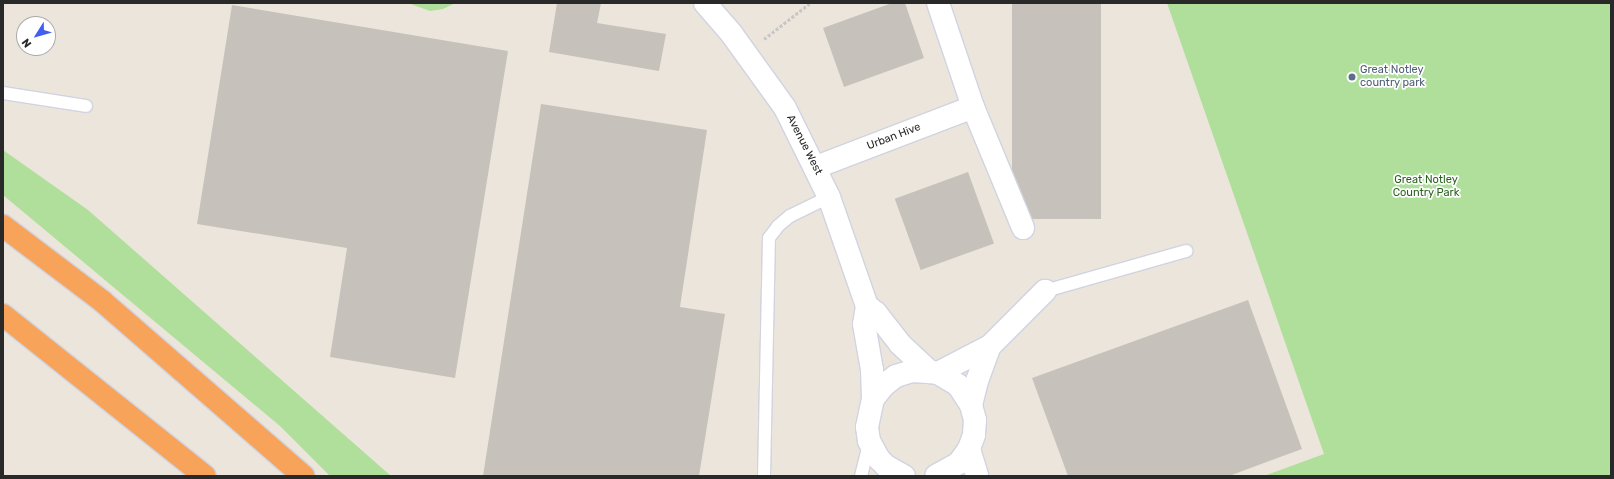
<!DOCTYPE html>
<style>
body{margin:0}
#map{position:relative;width:1614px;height:479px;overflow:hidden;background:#ebe5db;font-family:Rubik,sans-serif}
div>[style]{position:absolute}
.green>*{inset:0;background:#afdf9a}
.building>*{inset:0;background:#c6c2bb;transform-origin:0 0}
.path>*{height:2.5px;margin-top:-1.25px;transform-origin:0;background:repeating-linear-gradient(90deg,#c7c7c7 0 3px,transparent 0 5px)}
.roads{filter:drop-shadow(1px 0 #d1d3e1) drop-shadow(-1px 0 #d1d3e1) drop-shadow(0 1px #d1d3e1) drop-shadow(0 -1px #d1d3e1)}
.lane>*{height:12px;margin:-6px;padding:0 6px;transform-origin:6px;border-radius:6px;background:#fff}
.street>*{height:22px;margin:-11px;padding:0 11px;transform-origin:11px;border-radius:11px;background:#fff}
.highway>*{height:22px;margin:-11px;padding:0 11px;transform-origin:11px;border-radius:11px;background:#f7a35a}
.dots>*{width:11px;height:11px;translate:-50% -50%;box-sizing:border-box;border:2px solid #fff;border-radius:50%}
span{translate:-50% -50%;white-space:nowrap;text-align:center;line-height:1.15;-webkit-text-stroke:3.5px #fff;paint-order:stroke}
.service-label{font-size:11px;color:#4e5e75}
.left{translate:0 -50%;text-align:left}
.street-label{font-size:11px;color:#292929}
.park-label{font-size:11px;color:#29631d}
.frame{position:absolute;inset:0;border:4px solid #292929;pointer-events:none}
.north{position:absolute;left:16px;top:16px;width:40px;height:40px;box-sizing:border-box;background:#fff;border:1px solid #a9a9a9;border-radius:50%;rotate:233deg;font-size:11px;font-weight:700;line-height:16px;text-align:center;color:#292929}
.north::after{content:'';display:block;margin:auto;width:14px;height:18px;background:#425df2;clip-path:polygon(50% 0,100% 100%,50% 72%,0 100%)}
</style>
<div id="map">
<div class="green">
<div style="clip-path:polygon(408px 3px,455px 3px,443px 9px,430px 11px)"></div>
<div style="clip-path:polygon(1167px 3px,1611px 3px,1611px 476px,1264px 476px,1324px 454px)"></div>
<div style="clip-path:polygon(3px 150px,88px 210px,391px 476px,330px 476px,280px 426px,3px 195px)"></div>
</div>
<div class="building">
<div style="clip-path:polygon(557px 3px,601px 3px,597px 23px,666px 34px,659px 71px,549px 52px)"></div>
<div style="clip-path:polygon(892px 3px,905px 3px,924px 58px,844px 87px,823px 28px)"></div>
<div style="left:1012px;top:3px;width:89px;height:216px"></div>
<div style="clip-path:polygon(232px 5px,508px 51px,455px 378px,330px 357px,347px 248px,197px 224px)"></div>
<div style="clip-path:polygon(541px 104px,707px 130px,680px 307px,725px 314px,699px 476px,483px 476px)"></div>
<div style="left:968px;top:172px;width:76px;height:78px;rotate:70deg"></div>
<div style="clip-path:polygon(1248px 300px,1302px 449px,1229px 476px,1068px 476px,1032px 378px)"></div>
</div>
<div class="path">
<div style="left:764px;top:39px;width:58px;rotate:-38deg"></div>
</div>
<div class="roads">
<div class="lane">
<div style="left:3px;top:93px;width:84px;rotate:8.9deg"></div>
<div style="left:1045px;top:291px;width:147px;rotate:-15.8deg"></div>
<div style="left:764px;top:476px;width:238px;rotate:-88.8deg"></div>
<div style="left:769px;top:238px;width:15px;rotate:-53deg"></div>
<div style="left:778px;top:226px;width:16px;rotate:-40deg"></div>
<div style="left:790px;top:216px;width:43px;rotate:-26deg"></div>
<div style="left:861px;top:476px;width:33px;rotate:-76deg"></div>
</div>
<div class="street">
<div style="left:705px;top:3px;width:40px;rotate:49deg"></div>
<div style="left:731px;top:33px;width:92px;rotate:54.2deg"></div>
<div style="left:785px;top:108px;width:99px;rotate:63.7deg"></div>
<div style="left:829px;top:197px;width:115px;rotate:70.8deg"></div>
<div style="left:867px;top:306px;width:18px;rotate:99deg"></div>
<div style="left:864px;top:324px;width:47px;rotate:80.1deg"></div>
<div style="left:872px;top:370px;width:29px;rotate:88deg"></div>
<div style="left:938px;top:3px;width:110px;rotate:71.4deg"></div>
<div style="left:973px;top:107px;width:131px;rotate:67.5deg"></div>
<div style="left:816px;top:167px;width:168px;rotate:-20.9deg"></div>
<div style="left:867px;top:306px;width:11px;rotate:38deg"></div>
<div style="left:876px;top:313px;width:39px;rotate:52deg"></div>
<div style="left:900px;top:344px;width:40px;rotate:43deg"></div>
<div style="left:938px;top:373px;width:59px;rotate:-27.4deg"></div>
<div style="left:990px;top:346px;width:78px;rotate:-45deg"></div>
<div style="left:971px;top:405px;width:25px;rotate:-76deg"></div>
<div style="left:977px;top:381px;width:37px;rotate:-70deg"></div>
<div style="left:969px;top:449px;width:28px;rotate:73deg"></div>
<div style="left:904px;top:476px;width:21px;rotate:-151deg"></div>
<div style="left:886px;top:466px;width:10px;rotate:-135deg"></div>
<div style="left:879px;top:459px;width:21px;rotate:-119deg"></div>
<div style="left:869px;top:441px;width:14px;rotate:-98deg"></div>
<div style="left:867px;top:427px;width:29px;rotate:-78deg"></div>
<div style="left:873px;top:399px;width:16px;rotate:-52deg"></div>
<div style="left:883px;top:386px;width:16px;rotate:-38deg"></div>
<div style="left:896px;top:376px;width:17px;rotate:-17deg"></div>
<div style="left:912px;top:371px;width:26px;rotate:4deg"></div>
<div style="left:938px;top:373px;width:23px;rotate:31deg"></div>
<div style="left:958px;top:385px;width:24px;rotate:57deg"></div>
<div style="left:971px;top:405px;width:16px;rotate:75deg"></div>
<div style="left:975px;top:420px;width:15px;rotate:94deg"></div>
<div style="left:974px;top:435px;width:15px;rotate:110deg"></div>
<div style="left:969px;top:449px;width:17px;rotate:126deg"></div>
<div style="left:959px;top:463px;width:26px;rotate:151deg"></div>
</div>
<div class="highway">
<div style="left:3px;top:226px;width:124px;rotate:37.1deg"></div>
<div style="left:102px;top:301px;width:267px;rotate:41deg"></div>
<div style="left:3px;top:315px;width:258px;rotate:38.6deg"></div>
</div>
</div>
<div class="dots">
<div style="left:1352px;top:77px;background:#5c6f8a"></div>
</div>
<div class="service-label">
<span class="left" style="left:1360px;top:77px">Great Notley<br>country park</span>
</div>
<div class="street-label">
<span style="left:894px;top:137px;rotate:-21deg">Urban Hive</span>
<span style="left:804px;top:145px;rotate:63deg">Avenue West</span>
</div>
<div class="park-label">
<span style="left:1426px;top:187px">Great Notley<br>Country Park</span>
</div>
<div class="frame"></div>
<div class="north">N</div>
</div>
